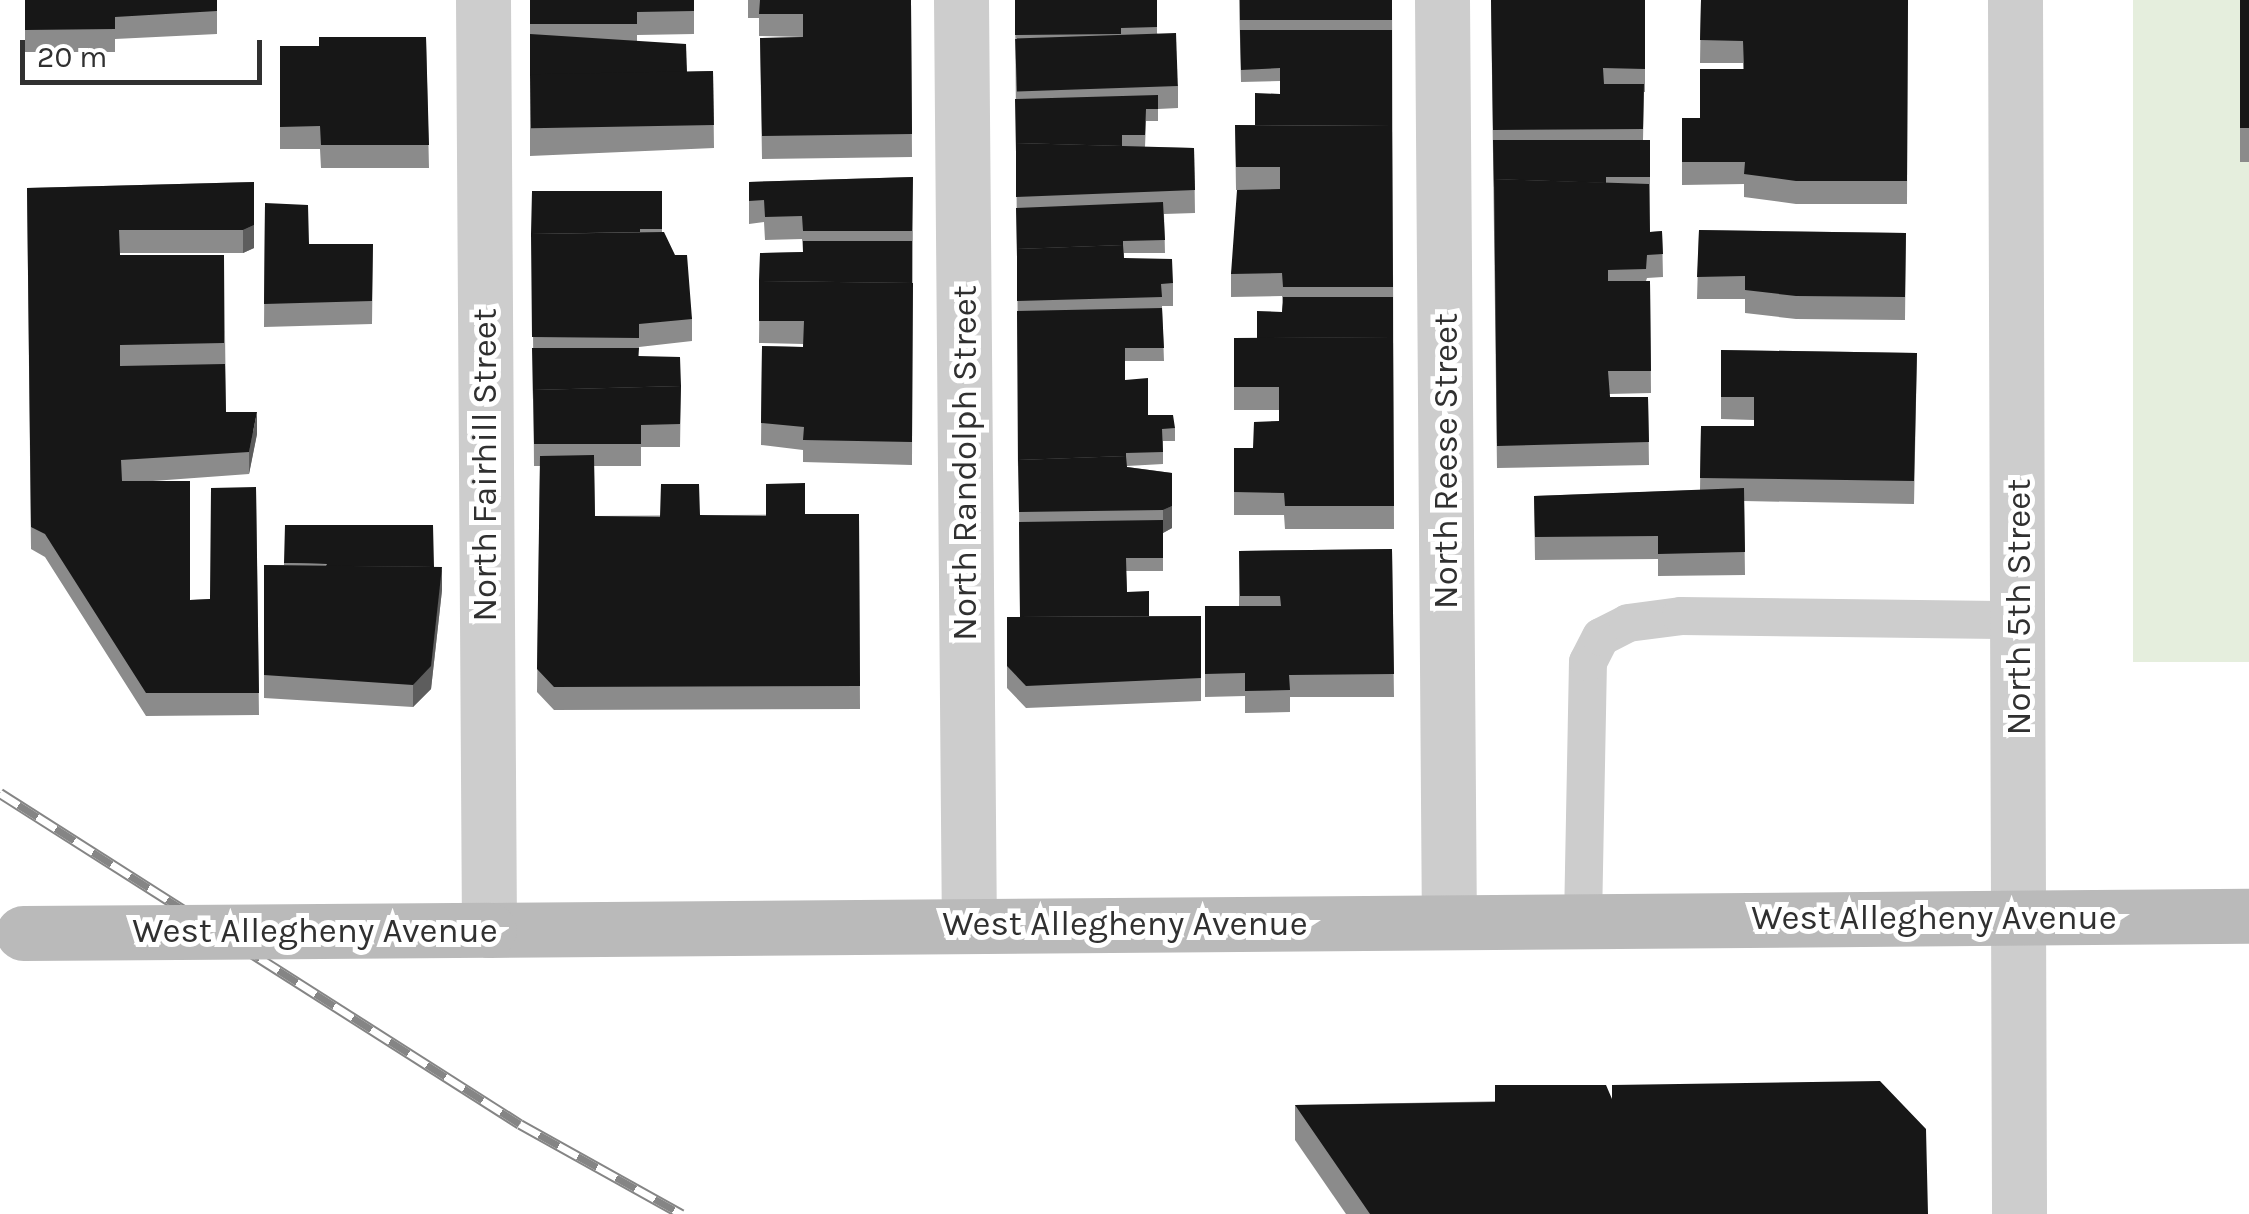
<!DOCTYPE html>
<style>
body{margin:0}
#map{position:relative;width:2249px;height:1214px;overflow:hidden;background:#fff;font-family:Karla,sans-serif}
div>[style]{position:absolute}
.green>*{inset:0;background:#e5eedd;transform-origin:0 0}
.service>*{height:38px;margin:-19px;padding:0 19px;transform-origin:19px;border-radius:19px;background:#cdcdcd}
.minor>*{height:55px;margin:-27.5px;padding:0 27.5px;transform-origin:27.5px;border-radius:27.5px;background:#cdcdcd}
.tertiary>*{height:55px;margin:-27.5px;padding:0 27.5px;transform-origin:27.5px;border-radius:27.5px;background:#cdcdcd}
.secondary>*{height:55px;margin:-27.5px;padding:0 27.5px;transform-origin:27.5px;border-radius:27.5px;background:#bababa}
.rail>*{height:11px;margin-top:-5.5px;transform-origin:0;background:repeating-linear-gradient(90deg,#fff 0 22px,#858585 0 44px);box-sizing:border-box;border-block:2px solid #858585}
.secondary-bridge>*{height:55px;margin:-27.5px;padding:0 27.5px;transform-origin:27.5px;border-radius:27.5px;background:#bababa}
.wall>*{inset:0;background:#8b8b8b;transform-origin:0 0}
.shaded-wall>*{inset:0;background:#5d5d5d}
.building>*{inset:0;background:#171717;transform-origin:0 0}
span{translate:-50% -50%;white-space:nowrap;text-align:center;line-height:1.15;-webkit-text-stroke:10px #fff;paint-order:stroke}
.street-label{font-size:35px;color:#303030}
.scale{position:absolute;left:20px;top:40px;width:242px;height:45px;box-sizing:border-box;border:5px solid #303030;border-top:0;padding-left:12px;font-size:30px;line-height:35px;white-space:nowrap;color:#303030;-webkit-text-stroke:8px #fff;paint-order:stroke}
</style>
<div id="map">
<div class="green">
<div style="left:2133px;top:0;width:116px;height:662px"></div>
</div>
<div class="service">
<div style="left:1583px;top:921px;width:259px;rotate:-88.9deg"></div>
<div style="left:1588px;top:662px;width:28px;rotate:-63deg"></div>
<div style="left:1601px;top:637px;width:30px;rotate:-27deg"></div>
<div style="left:1628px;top:623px;width:53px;rotate:-7.5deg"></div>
<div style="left:1681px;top:616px;width:339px;rotate:0.7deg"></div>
</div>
<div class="minor">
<div style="left:483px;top:0;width:930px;rotate:89.63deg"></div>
<div style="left:961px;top:0;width:926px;rotate:89.51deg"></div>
<div style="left:1442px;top:0;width:922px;rotate:89.57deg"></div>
</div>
<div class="tertiary">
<div style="left:2015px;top:0;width:1214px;rotate:89.81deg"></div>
</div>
<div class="secondary">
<div style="left:489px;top:930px;width:1760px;rotate:-0.46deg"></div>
</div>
<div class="rail">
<div style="left:0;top:793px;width:616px;rotate:32.48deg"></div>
<div style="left:520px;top:1124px;width:185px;rotate:29.1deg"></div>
</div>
<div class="secondary-bridge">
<div style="left:23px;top:933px;width:466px;rotate:-0.4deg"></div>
</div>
<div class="wall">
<div style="clip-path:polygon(25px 0,217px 0,217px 34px,115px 39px,115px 52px,25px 52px)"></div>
<div style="clip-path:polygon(530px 0,694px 0,694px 34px,637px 35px,637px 41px,687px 72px,713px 71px,714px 148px,530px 156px)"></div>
<div style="clip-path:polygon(748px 0,911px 0,912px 157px,762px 159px,760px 38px,803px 37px,759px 36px,759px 18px,748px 18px)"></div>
<div style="clip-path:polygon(1015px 0,1157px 0,1157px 33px,1178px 86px,1178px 108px,1158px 109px,1158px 121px,1146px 121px,1145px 147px,1194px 148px,1195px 213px,1164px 214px,1165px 253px,1124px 253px,1124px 258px,1173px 283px,1173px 306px,1162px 306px,1164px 361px,1125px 361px,1125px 380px,1148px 415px,1175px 428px,1175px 441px,1163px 441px,1163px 464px,1127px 466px,1127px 467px,1172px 473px,1172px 528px,1163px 533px,1163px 571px,1126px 571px,1127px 592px,1149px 616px,1201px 616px,1201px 701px,1026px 708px,1007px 688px,1007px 617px,1020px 617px)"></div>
<div style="clip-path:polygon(1239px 0,1392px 0,1394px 529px,1285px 529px,1284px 515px,1234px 515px,1234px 448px,1253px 448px,1279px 421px,1279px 410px,1234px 410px,1234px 338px,1257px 338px,1282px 312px,1283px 303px,1282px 296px,1231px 297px,1231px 274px,1250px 190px,1236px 190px,1235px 125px,1255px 125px,1280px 94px,1280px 81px,1241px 82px)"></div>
<div style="clip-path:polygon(1491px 0,1645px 0,1645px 92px,1644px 92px,1643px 140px,1650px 140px,1650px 232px,1662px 231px,1663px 277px,1647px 278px,1646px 281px,1650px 281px,1651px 393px,1609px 394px,1610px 397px,1648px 397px,1649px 465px,1497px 468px)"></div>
<div style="clip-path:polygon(1701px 0,1908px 0,1907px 204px,1796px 204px,1744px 197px,1744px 184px,1682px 185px,1682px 118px,1700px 118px,1743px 69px,1743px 63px,1700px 63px)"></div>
<div style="left:2240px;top:0;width:9px;height:162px"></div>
<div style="clip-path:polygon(426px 37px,429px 168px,321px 168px,320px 149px,280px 149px,280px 46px,319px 46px)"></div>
<div style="clip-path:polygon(913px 177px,912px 465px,803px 462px,803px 450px,761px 445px,762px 346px,803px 347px,803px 344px,759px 343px,760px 253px,803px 252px,802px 239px,765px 240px,764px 222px,749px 224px,749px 182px)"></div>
<div style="clip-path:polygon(254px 182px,254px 248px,243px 253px,120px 253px,120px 255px,224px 255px,226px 412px,257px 434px,249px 474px,153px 481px,190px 600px,210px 599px,256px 487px,259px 715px,146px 716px,45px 557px,31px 549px,27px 188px)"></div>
<div style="clip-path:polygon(532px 191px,662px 191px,662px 232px,692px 319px,692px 341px,639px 347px,639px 356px,681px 386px,680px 447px,641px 447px,641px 466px,594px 466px,595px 516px,859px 514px,860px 709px,554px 710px,537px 692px,540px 466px,534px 466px)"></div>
<div style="clip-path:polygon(265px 203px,309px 244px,373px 244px,372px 324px,264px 327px)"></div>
<div style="clip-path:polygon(1699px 230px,1906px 233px,1905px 320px,1796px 319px,1745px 313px,1745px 299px,1697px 299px)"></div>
<div style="clip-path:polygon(1721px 350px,1917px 353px,1914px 504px,1744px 501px,1745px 575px,1658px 576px,1658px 559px,1535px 560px,1534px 496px,1700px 490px,1701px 426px,1754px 426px,1754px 420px,1721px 419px)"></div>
<div style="clip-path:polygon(1392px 549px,1394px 697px,1290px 697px,1290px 712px,1245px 713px,1245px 696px,1205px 697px,1205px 606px,1239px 606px,1239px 551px)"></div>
<div style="clip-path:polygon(284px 563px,434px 567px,442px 590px,431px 689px,413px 707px,264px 698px,264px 565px,284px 565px)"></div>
<div style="clip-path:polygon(1612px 1099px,1928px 1214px,1346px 1214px,1295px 1140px,1295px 1105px)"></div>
</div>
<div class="shaded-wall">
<div style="clip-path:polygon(254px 225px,254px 248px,243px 253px,243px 230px)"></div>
<div style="clip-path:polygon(257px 412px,257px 434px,249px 474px,249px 452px)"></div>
<div style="clip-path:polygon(1172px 506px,1172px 528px,1163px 533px,1163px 510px)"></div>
<div style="clip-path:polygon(442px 567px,442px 590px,431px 689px,413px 707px,413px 685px)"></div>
</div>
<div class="building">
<div style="clip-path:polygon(25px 0,217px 0,217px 11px,115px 17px,115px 29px,25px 30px)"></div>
<div style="clip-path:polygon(530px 0,694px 0,694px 11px,637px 12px,637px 24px,530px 24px)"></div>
<div style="clip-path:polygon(760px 0,911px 0,912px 134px,762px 136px,760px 38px,803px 37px,803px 14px,759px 14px)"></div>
<div style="clip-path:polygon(1015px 0,1157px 0,1157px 27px,1121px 28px,1121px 34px,1015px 35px,1015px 44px)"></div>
<div style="left:1240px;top:0;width:152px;height:20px"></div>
<div style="clip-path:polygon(1491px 0,1645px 0,1645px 69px,1603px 68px,1604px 84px,1644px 84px,1643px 129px,1493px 130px)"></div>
<div style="clip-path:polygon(1701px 0,1908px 0,1907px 181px,1796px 181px,1744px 174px,1745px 162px,1682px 162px,1682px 118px,1700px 118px,1700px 69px,1744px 69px,1743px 41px,1700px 40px)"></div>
<div style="left:2240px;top:0;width:9px;height:128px"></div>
<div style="clip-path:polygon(1240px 30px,1392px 30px,1392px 130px,1392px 126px,1255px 125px,1255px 93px,1280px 94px,1280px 68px,1241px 70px)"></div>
<div style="left:1176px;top:33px;width:53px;height:161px;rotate:88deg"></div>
<div style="clip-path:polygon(530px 34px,686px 44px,687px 72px,530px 76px)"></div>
<div style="clip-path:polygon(319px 37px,426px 37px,429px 145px,321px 145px,320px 126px,280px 127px,280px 46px,319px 46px)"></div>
<div style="left:713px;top:71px;width:54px;height:183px;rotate:89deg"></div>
<div style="clip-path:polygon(1158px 95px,1158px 109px,1146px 109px,1145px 135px,1122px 135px,1122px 146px,1016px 143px,1016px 153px,1015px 99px)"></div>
<div style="clip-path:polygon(1235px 125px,1392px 126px,1393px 287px,1283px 287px,1282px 273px,1231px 274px,1237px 190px,1280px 189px,1280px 167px,1236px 167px)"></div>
<div style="clip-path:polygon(1493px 140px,1650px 140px,1650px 177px,1606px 177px,1606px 183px,1494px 179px,1494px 189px)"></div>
<div style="clip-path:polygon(1016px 143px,1194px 148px,1195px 190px,1016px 197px)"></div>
<div style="clip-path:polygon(913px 177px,912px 231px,803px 231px,802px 216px,765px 217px,764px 200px,749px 201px,749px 182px)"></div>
<div style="clip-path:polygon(1494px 179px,1649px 184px,1650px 232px,1662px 231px,1663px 254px,1647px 255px,1646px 269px,1608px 270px,1608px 281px,1650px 281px,1651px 371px,1608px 371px,1610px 397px,1648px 397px,1649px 442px,1497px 446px)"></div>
<div style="clip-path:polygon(254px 182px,254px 225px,243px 230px,119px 230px,120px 255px,224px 255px,224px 343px,120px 345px,120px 366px,225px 364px,226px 412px,257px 412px,249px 452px,121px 460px,122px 481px,190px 481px,190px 600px,210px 599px,211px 488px,256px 487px,259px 693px,146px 693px,45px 534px,31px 527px,27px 188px)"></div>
<div style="clip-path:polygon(532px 191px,662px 191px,662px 229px,640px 229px,640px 232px,531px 234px)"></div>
<div style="clip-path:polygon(1163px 202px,1165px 240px,1123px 241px,1123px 245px,1017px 249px,1017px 258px,1016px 208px)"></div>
<div style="clip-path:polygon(265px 203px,308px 205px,309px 244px,373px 244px,372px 301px,264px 304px)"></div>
<div style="clip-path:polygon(1699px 230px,1906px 233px,1905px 297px,1796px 296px,1745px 290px,1745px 276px,1697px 277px)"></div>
<div style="clip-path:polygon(664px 232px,675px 255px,687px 255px,692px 319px,639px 324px,639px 338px,532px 337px,531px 234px)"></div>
<div style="clip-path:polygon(803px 241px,912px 241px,912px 283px,759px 281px,760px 253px,803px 252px)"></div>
<div style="clip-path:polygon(1123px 245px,1124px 258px,1172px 259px,1173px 283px,1161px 284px,1162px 297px,1017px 301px,1017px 249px)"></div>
<div style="clip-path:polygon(759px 281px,913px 283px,912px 442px,803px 440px,804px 427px,761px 423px,762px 346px,803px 347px,804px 321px,759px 321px)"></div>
<div style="clip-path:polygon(1283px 297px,1393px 297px,1393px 337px,1257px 338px,1257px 311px,1282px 312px)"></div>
<div style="clip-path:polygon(1162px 308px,1164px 348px,1125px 348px,1125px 380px,1148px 378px,1148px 415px,1173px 415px,1175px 428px,1162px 429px,1163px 452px,1126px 453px,1126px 456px,1018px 460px,1018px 471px,1017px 311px)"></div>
<div style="clip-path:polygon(1393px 337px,1394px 506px,1285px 506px,1284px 493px,1234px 492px,1234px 448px,1253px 448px,1254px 422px,1279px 421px,1279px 387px,1234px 387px,1234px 338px)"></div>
<div style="clip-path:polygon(532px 348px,639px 348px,638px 356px,680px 357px,681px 386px,533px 390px,533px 401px)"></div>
<div style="clip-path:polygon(1721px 350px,1917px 353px,1914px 481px,1700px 478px,1701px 426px,1754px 426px,1754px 397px,1721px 397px)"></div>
<div style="clip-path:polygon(681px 386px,680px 424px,641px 425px,641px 444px,534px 444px,533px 390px)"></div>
<div style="clip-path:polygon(594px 455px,595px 516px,660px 517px,661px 484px,699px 484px,700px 515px,766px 516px,766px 484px,805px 483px,805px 514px,859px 514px,860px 686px,554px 687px,537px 669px,540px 456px)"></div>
<div style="clip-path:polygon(1126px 456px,1127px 467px,1172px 473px,1172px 506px,1163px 510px,1019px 512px,1018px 460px)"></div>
<div style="clip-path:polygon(1744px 488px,1745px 552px,1658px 554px,1658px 536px,1535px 537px,1534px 496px)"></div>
<div style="clip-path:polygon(1163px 520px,1163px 558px,1126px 558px,1127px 592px,1149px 591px,1149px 616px,1020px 617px,1019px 522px)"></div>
<div style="clip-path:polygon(285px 525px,433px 525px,434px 567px,326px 566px,327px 564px,284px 563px)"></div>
<div style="clip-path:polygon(1392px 549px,1394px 674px,1289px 675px,1290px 690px,1245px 691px,1245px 673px,1205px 674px,1205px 606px,1281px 606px,1280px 596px,1240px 596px,1239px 551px)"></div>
<div style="clip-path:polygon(264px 565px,442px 567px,431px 666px,413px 685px,264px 675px)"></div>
<div style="clip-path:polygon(1201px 616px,1201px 678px,1026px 686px,1007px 666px,1007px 617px)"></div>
<div style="clip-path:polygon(1880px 1081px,1926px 1129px,1928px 1214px,1370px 1214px,1295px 1105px,1495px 1102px,1495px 1085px,1606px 1085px,1612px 1099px,1612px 1085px)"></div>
</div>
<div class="street-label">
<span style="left:1446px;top:461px;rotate:-90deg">North Reese Street</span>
<span style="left:965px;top:463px;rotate:-90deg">North Randolph Street</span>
<span style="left:485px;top:465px;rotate:-90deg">North Fairhill Street</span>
<span style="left:2019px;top:607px;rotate:-90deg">North 5th Street</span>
<span style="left:1934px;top:918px">West Allegheny Avenue</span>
<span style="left:1125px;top:924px">West Allegheny Avenue</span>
<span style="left:315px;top:931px">West Allegheny Avenue</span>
</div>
<div class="scale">20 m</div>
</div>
